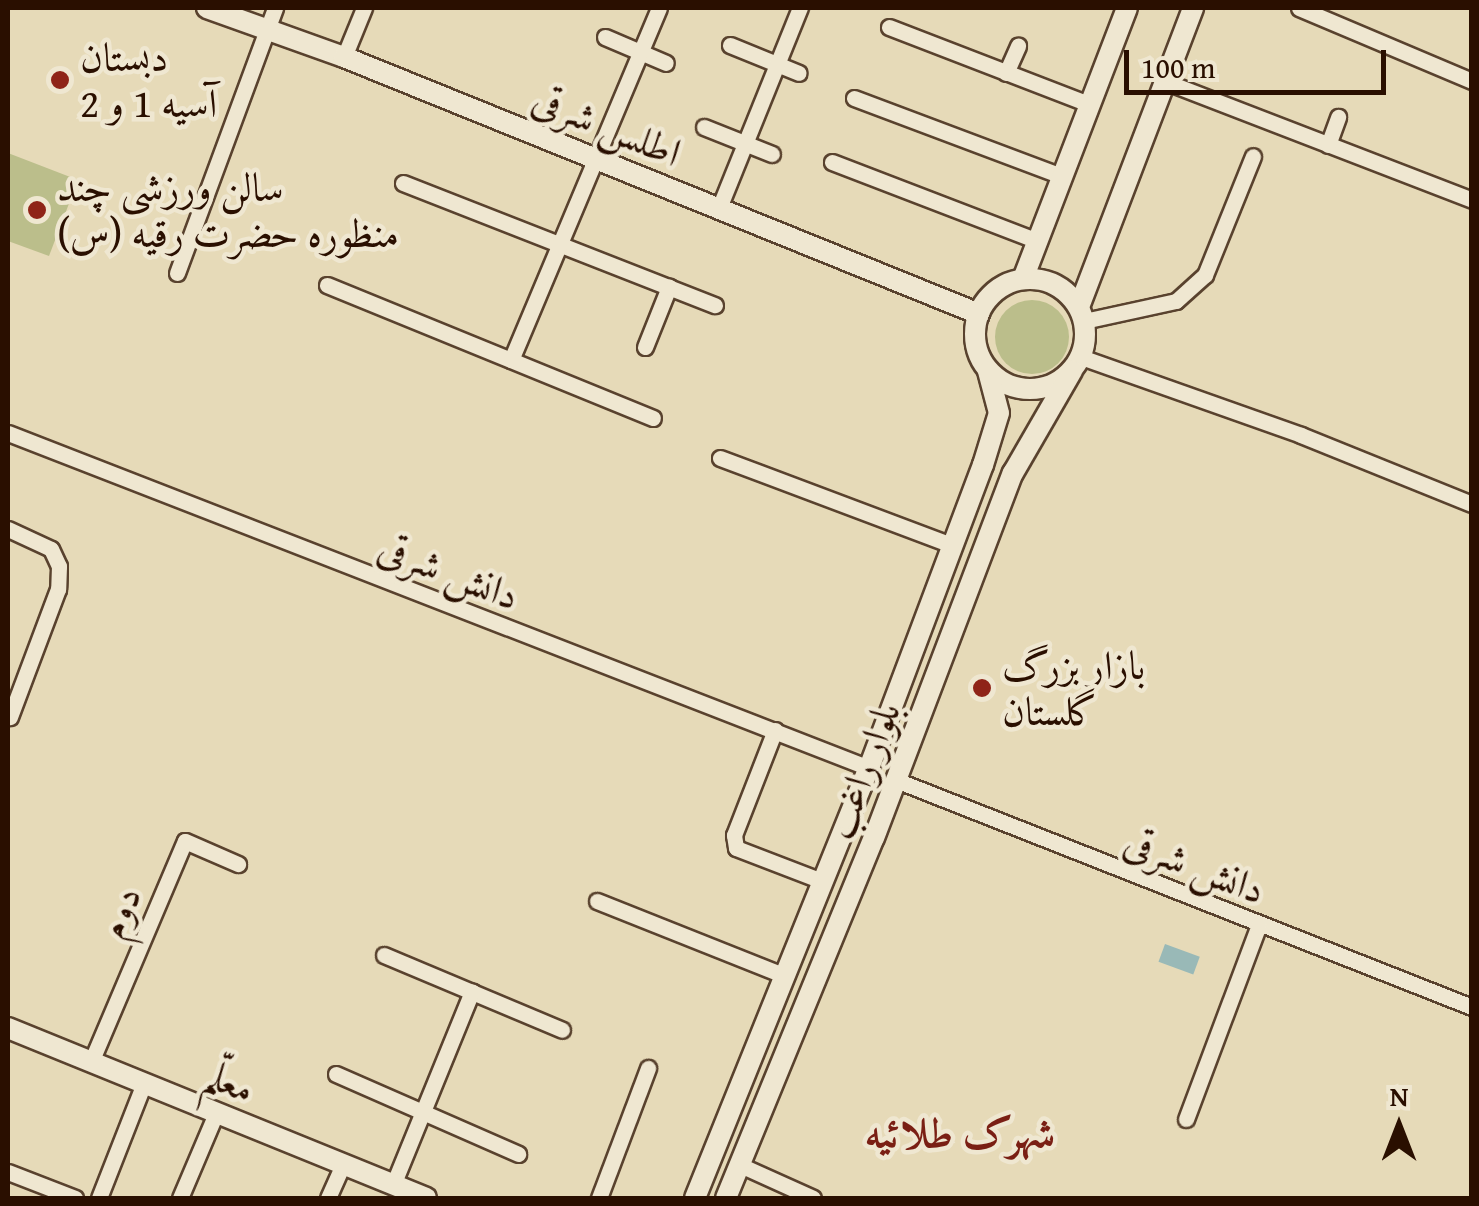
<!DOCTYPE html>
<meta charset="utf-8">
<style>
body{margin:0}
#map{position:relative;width:1479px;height:1206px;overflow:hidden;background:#e6dab8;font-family:"Gentium Book Plus",Amiri,serif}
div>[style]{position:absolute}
.green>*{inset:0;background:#bbbe8b}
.round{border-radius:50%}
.water>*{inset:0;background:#99b9b7;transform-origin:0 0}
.roads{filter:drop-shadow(2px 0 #59422e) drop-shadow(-2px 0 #59422e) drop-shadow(0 2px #59422e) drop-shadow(0 -2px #59422e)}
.minor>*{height:15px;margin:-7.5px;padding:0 7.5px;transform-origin:7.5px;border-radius:7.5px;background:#efe7d1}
.tertiary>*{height:20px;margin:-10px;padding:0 10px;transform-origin:10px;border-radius:10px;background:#efe7d1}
.tertiary>.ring{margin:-10px;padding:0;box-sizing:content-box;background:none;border:20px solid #efe7d1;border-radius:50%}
.dots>*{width:28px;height:28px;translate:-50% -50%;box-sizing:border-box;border:5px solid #efe7d1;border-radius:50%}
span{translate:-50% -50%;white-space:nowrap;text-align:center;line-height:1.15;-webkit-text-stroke:9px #efe7d1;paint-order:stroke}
.poi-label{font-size:40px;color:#2a0f00}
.left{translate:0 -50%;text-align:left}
.street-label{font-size:40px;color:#2a0f00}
.neighbourhood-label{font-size:42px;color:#7a1f14;font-weight:700}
.frame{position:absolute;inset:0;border:10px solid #2a0f00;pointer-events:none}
.north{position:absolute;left:1349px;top:1076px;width:100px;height:100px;-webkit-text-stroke:8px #efe7d1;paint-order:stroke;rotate:0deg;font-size:28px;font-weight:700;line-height:40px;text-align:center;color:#2a0f00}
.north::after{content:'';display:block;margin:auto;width:35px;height:45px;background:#2a0f00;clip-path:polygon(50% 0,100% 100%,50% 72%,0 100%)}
.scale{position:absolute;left:1124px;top:50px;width:262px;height:45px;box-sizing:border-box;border:5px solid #2a0f00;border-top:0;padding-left:12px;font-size:30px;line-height:35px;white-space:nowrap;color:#2a0f00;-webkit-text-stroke:8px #efe7d1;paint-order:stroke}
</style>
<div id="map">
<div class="green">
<div style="clip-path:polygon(8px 153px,78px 180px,49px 256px,8px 241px)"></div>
<div class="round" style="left:995px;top:300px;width:74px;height:74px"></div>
</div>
<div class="water">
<div style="left:1165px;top:944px;width:37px;height:19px;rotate:20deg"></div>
</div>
<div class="roads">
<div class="minor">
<div style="left:1299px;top:8px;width:188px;rotate:22.9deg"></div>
<div style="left:889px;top:27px;width:214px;rotate:21.1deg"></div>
<div style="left:605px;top:37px;width:66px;rotate:23.1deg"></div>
<div style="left:730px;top:45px;width:74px;rotate:22.1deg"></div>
<div style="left:344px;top:57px;width:53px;rotate:-67.8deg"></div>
<div style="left:1006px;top:73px;width:30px;rotate:-66deg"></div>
<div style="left:1164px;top:81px;width:330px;rotate:21.1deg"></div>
<div style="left:854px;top:98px;width:221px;rotate:20.6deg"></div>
<div style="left:704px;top:127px;width:73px;rotate:21.7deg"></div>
<div style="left:1328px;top:145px;width:30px;rotate:-70deg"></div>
<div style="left:832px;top:162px;width:221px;rotate:21deg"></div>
<div style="left:403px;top:183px;width:335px;rotate:21.4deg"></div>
<div style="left:719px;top:208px;width:216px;rotate:-68deg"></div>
<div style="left:177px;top:273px;width:283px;rotate:-69.7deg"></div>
<div style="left:327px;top:285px;width:352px;rotate:22.2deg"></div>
<div style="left:1084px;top:321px;width:94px;rotate:-12.3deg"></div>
<div style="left:1176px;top:301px;width:39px;rotate:-42deg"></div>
<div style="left:1205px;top:275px;width:128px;rotate:-68deg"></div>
<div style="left:645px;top:347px;width:65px;rotate:-68.2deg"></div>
<div style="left:1081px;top:357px;width:233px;rotate:19.5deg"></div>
<div style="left:1301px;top:435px;width:184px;rotate:22deg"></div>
<div style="left:511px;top:360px;width:382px;rotate:-67.2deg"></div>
<div style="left:8px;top:433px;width:924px;rotate:21.26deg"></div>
<div style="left:720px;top:458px;width:248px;rotate:20.6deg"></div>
<div style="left:8px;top:529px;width:47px;rotate:24.9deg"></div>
<div style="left:51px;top:549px;width:19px;rotate:65deg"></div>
<div style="left:59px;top:566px;width:23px;rotate:92deg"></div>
<div style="left:58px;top:589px;width:137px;rotate:110.6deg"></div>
<div style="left:775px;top:730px;width:113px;rotate:111.3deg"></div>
<div style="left:734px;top:835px;width:13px;rotate:81deg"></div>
<div style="left:736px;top:848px;width:92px;rotate:21deg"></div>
<div style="left:896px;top:780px;width:619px;rotate:21.51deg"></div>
<div style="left:597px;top:901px;width:200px;rotate:21.7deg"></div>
<div style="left:384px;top:955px;width:193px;rotate:22.8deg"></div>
<div style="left:91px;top:1062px;width:240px;rotate:-67deg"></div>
<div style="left:185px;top:841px;width:58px;rotate:23.5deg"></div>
<div style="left:336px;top:1074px;width:199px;rotate:23.7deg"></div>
<div style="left:1186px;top:1119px;width:207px;rotate:-69.4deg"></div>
<div style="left:740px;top:1165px;width:80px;rotate:24.3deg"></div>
<div style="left:8px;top:1172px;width:72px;rotate:21.2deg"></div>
<div style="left:393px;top:1185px;width:209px;rotate:-67.8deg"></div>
<div style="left:99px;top:1198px;width:123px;rotate:-68.6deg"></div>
<div style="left:180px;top:1198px;width:92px;rotate:-67deg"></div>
<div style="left:328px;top:1198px;width:37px;rotate:-66deg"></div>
<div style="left:599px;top:1198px;width:139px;rotate:-69.3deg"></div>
</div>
<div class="tertiary">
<div style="left:207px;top:8px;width:145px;rotate:19.7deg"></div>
<div style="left:344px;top:57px;width:685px;rotate:22.03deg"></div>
<div class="ring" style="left:975px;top:279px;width:90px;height:90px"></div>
<div style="left:1023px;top:279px;width:290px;rotate:-69deg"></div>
<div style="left:1079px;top:307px;width:320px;rotate:-69.1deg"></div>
<div style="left:8px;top:1028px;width:451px;rotate:22.1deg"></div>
<div style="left:695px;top:1198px;width:464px;rotate:-68deg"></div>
<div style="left:869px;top:768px;width:324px;rotate:-69.4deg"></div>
<div style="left:983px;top:465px;width:54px;rotate:-72.9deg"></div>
<div style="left:999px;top:413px;width:43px;rotate:-104.7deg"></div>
<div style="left:726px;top:1198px;width:389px;rotate:-67.7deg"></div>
<div style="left:874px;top:838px;width:391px;rotate:-69.2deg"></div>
<div style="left:1013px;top:473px;width:118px;rotate:-60deg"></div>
</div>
</div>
<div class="dots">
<div style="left:60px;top:80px;background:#8f2418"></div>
<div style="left:37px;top:210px;background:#8f2418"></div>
<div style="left:982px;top:688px;background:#8f2418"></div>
</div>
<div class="poi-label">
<span class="left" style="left:80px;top:80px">دبستان<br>آسیه 1 و 2</span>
<span class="left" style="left:57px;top:210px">سالن ورزشی چند<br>منظوره حضرت رقیه (س)</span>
<span class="left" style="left:1002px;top:688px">بازار بزرگ<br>گلستان</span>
</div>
<div class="street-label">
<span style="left:607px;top:125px;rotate:22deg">اطلس شرقی</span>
<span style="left:449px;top:571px;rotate:21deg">دانش شرقی</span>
<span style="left:862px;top:770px;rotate:-69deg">بلوار راغب</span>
<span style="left:1195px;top:865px;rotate:21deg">دانش شرقی</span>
<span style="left:119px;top:912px;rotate:-67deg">دوم</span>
<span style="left:230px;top:1081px;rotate:22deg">معلّم</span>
</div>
<div class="neighbourhood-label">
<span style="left:960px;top:1132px">شهرک طلائیه</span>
</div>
<div class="frame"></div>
<div class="north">N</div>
<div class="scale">100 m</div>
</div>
